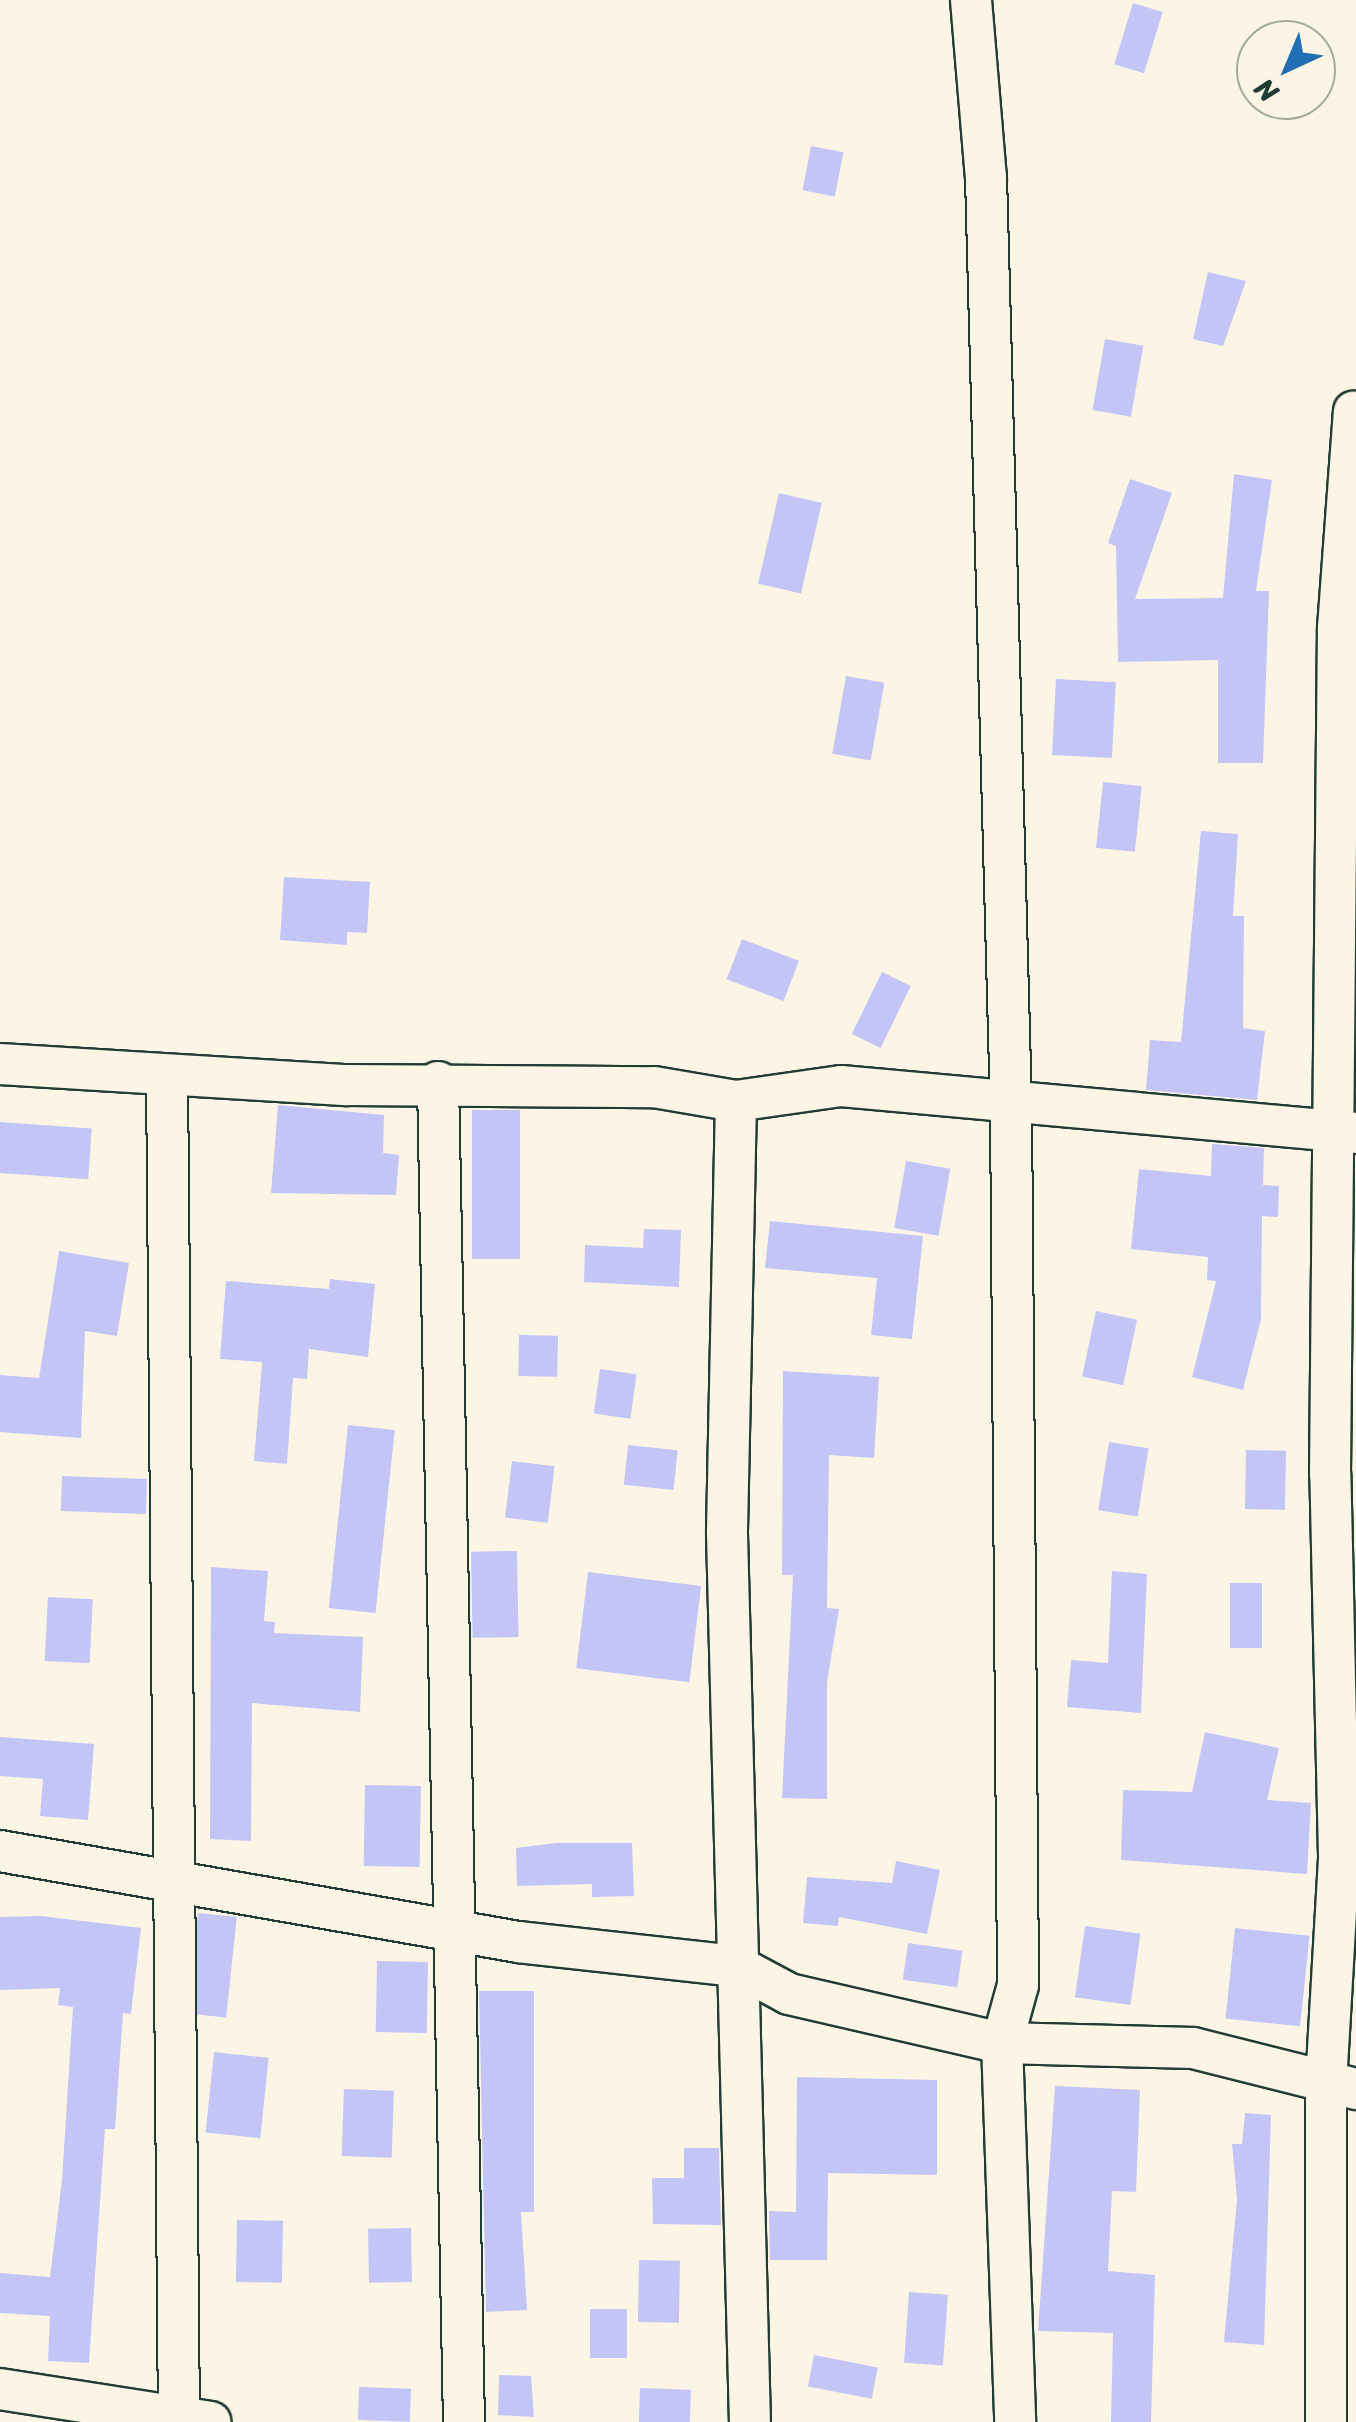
<!DOCTYPE html>
<style>
body{margin:0}
#map{position:relative;width:1356px;height:2422px;overflow:hidden;background:#fcf5e5;font-family:Sriracha,sans-serif}
div>[style]{position:absolute}
.building>*{inset:0;background:#c3c5f7;transform-origin:0 0}
.roads{filter:drop-shadow(2px 0 #1f3d34) drop-shadow(-2px 0 #1f3d34) drop-shadow(0 2px #1f3d34) drop-shadow(0 -2px #1f3d34)}
.minor>*{height:40px;margin:-20px;padding:0 20px;transform-origin:20px;border-radius:20px;background:#fcf5e5}
span{translate:-50% -50%;white-space:nowrap;text-align:center;line-height:1.15;-webkit-text-stroke:10px #fcf5e5;paint-order:stroke}
.north{position:absolute;left:1236px;top:20px;width:100px;height:100px;box-sizing:border-box;background:#fcf5e5;border:2px solid #a4ab9e;border-radius:50%;rotate:224deg;font-size:28px;font-weight:700;line-height:40px;text-align:center;color:#1f3d34}
.north::after{content:'';display:block;margin:auto;width:35px;height:45px;background:#1f6fb2;clip-path:polygon(50% 0,100% 100%,50% 72%,0 100%)}
</style>
<div id="map">
<div class="building">
<div style="left:1133px;top:3px;width:31px;height:64px;rotate:17deg"></div>
<div style="left:811px;top:146px;width:33px;height:45px;rotate:11deg"></div>
<div style="clip-path:polygon(1208px 272px,1246px 281px,1223px 346px,1193px 339px)"></div>
<div style="left:1105px;top:339px;width:39px;height:72px;rotate:10deg"></div>
<div style="clip-path:polygon(1234px 474px,1272px 480px,1256px 591px,1269px 591px,1263px 763px,1218px 763px,1218px 660px,1118px 662px,1116px 546px,1108px 543px,1130px 479px,1172px 493px,1135px 599px,1223px 598px)"></div>
<div style="left:779px;top:493px;width:44px;height:93px;rotate:13deg"></div>
<div style="left:846px;top:676px;width:39px;height:79px;rotate:10deg"></div>
<div style="left:1056px;top:679px;width:60px;height:76px;rotate:3deg"></div>
<div style="left:1103px;top:782px;width:39px;height:66px;rotate:6deg"></div>
<div style="clip-path:polygon(1201px 831px,1238px 834px,1233px 916px,1244px 916px,1243px 1028px,1265px 1031px,1257px 1100px,1146px 1090px,1150px 1040px,1181px 1042px)"></div>
<div style="clip-path:polygon(284px 877px,370px 882px,367px 933px,347px 932px,347px 945px,280px 940px)"></div>
<div style="left:742px;top:939px;width:61px;height:43px;rotate:21deg"></div>
<div style="left:882px;top:972px;width:32px;height:69px;rotate:26deg"></div>
<div style="clip-path:polygon(278px 1105px,384px 1115px,383px 1153px,399px 1155px,396px 1195px,271px 1193px)"></div>
<div style="left:472px;top:1110px;width:48px;height:149px"></div>
<div style="left:0;top:1122px;width:92px;height:51px;rotate:4deg"></div>
<div style="clip-path:polygon(1212px 1144px,1264px 1148px,1263px 1185px,1279px 1186px,1278px 1217px,1262px 1216px,1261px 1319px,1243px 1390px,1192px 1377px,1216px 1281px,1207px 1280px,1208px 1257px,1131px 1249px,1139px 1169px,1211px 1176px)"></div>
<div style="left:906px;top:1161px;width:45px;height:68px;rotate:10deg"></div>
<div style="clip-path:polygon(770px 1221px,923px 1236px,912px 1339px,871px 1335px,877px 1278px,765px 1268px)"></div>
<div style="clip-path:polygon(644px 1229px,681px 1230px,679px 1287px,584px 1282px,585px 1245px,643px 1248px)"></div>
<div style="clip-path:polygon(59px 1251px,129px 1263px,117px 1336px,85px 1331px,81px 1438px,0 1432px,0 1375px,39px 1378px)"></div>
<div style="clip-path:polygon(330px 1279px,375px 1284px,368px 1357px,309px 1349px,307px 1379px,293px 1378px,287px 1464px,254px 1461px,262px 1362px,220px 1359px,226px 1281px,329px 1289px)"></div>
<div style="left:1096px;top:1311px;width:42px;height:67px;rotate:12deg"></div>
<div style="left:519px;top:1335px;width:39px;height:41px;rotate:1deg"></div>
<div style="left:600px;top:1369px;width:37px;height:45px;rotate:8deg"></div>
<div style="clip-path:polygon(783px 1371px,879px 1377px,874px 1458px,829px 1455px,827px 1608px,839px 1609px,827px 1682px,827px 1799px,782px 1798px,793px 1575px,782px 1575px)"></div>
<div style="left:348px;top:1425px;width:47px;height:184px;rotate:6deg"></div>
<div style="left:1109px;top:1442px;width:40px;height:69px;rotate:9deg"></div>
<div style="left:628px;top:1445px;width:50px;height:40px;rotate:6deg"></div>
<div style="left:1246px;top:1450px;width:40px;height:59px;rotate:1deg"></div>
<div style="left:512px;top:1461px;width:43px;height:57px;rotate:7deg"></div>
<div style="left:62px;top:1476px;width:85px;height:35px;rotate:2deg"></div>
<div style="left:517px;top:1551px;width:86px;height:46px;rotate:89deg"></div>
<div style="clip-path:polygon(211px 1567px,268px 1571px,264px 1621px,275px 1622px,274px 1633px,363px 1637px,360px 1712px,252px 1703px,251px 1841px,210px 1839px)"></div>
<div style="clip-path:polygon(1112px 1571px,1147px 1574px,1141px 1713px,1067px 1707px,1071px 1660px,1108px 1663px)"></div>
<div style="left:588px;top:1572px;width:114px;height:97px;rotate:7deg"></div>
<div style="left:1230px;top:1583px;width:32px;height:65px"></div>
<div style="left:48px;top:1597px;width:45px;height:64px;rotate:3deg"></div>
<div style="clip-path:polygon(1205px 1732px,1279px 1748px,1267px 1800px,1311px 1803px,1307px 1874px,1121px 1860px,1123px 1790px,1192px 1792px)"></div>
<div style="clip-path:polygon(0 1737px,94px 1744px,88px 1820px,40px 1816px,43px 1779px,0 1776px)"></div>
<div style="left:365px;top:1785px;width:56px;height:81px;rotate:1deg"></div>
<div style="clip-path:polygon(556px 1843px,632px 1843px,634px 1896px,592px 1897px,592px 1884px,517px 1886px,516px 1848px)"></div>
<div style="clip-path:polygon(896px 1861px,940px 1870px,927px 1934px,839px 1917px,838px 1926px,803px 1923px,807px 1877px,892px 1883px)"></div>
<div style="left:198px;top:1913px;width:39px;height:101px;rotate:6deg"></div>
<div style="clip-path:polygon(41px 1916px,141px 1928px,131px 2014px,123px 2013px,115px 2129px,105px 2129px,89px 2363px,48px 2361px,50px 2316px,0 2313px,0 2273px,50px 2277px,62px 2180px,73px 2007px,58px 2005px,60px 1988px,0 1990px,0 1917px)"></div>
<div style="left:1085px;top:1926px;width:56px;height:72px;rotate:8deg"></div>
<div style="left:1235px;top:1928px;width:75px;height:91px;rotate:6deg"></div>
<div style="left:908px;top:1943px;width:55px;height:37px;rotate:8deg"></div>
<div style="left:377px;top:1961px;width:51px;height:71px;rotate:1deg"></div>
<div style="clip-path:polygon(479px 1991px,534px 1991px,534px 2212px,521px 2212px,527px 2310px,486px 2312px)"></div>
<div style="left:214px;top:2052px;width:55px;height:81px;rotate:6deg"></div>
<div style="clip-path:polygon(797px 2077px,937px 2080px,937px 2175px,828px 2173px,827px 2260px,770px 2260px,769px 2211px,796px 2212px)"></div>
<div style="clip-path:polygon(1055px 2086px,1140px 2090px,1136px 2192px,1112px 2191px,1108px 2271px,1155px 2275px,1151px 2422px,1111px 2422px,1113px 2333px,1038px 2331px)"></div>
<div style="left:344px;top:2089px;width:50px;height:67px;rotate:2deg"></div>
<div style="clip-path:polygon(1245px 2113px,1271px 2115px,1264px 2345px,1224px 2342px,1237px 2199px,1232px 2144px,1242px 2144px)"></div>
<div style="clip-path:polygon(684px 2148px,719px 2148px,721px 2225px,653px 2224px,652px 2178px,684px 2178px)"></div>
<div style="left:237px;top:2220px;width:46px;height:62px;rotate:1deg"></div>
<div style="left:411px;top:2228px;width:54px;height:43px;rotate:89deg"></div>
<div style="left:639px;top:2260px;width:41px;height:62px;rotate:1deg"></div>
<div style="left:909px;top:2292px;width:39px;height:71px;rotate:4deg"></div>
<div style="left:590px;top:2309px;width:37px;height:49px"></div>
<div style="left:814px;top:2355px;width:65px;height:32px;rotate:11deg"></div>
<div style="clip-path:polygon(499px 2375px,531px 2376px,534px 2417px,498px 2415px)"></div>
<div style="left:359px;top:2387px;width:52px;height:33px;rotate:2deg"></div>
<div style="left:640px;top:2388px;width:51px;height:34px;rotate:2deg"></div>
</div>
<div class="roads">
<div class="minor">
<div style="left:971px;top:0;width:178px;rotate:85.2deg"></div>
<div style="left:986px;top:177px;width:931px;rotate:88.46deg"></div>
<div style="left:1011px;top:1108px;width:877px;rotate:89.54deg"></div>
<div style="left:1018px;top:1985px;width:60px;rotate:105.4deg"></div>
<div style="left:1002px;top:2043px;width:379px;rotate:88deg"></div>
<div style="left:0;top:1064px;width:348px;rotate:3.5deg"></div>
<div style="left:347px;top:1085px;width:307px;rotate:0.4deg"></div>
<div style="left:654px;top:1087px;width:83px;rotate:9.7deg"></div>
<div style="left:736px;top:1101px;width:106px;rotate:-8.1deg"></div>
<div style="left:841px;top:1086px;width:517px;rotate:5.21deg"></div>
<div style="left:167px;top:1075px;width:1347px;rotate:89.49deg"></div>
<div style="left:438px;top:1082px;width:1340px;rotate:88.89deg"></div>
<div style="left:736px;top:1101px;width:433px;rotate:91.2deg"></div>
<div style="left:727px;top:1534px;width:888px;rotate:88.52deg"></div>
<div style="left:0;top:1851px;width:526px;rotate:9.96deg"></div>
<div style="left:518px;top:1942px;width:220px;rotate:6.3deg"></div>
<div style="left:737px;top:1966px;width:59px;rotate:28.3deg"></div>
<div style="left:789px;top:1994px;width:219px;rotate:13deg"></div>
<div style="left:1002px;top:2043px;width:191px;rotate:1.5deg"></div>
<div style="left:1193px;top:2048px;width:168px;rotate:14.1deg"></div>
<div style="left:0;top:2389px;width:213px;rotate:8.9deg"></div>
<div style="left:1326px;top:2422px;width:338px;rotate:-90deg"></div>
<div style="left:1326px;top:2084px;width:228px;rotate:-86.7deg"></div>
<div style="left:1339px;top:1856px;width:382px;rotate:-91.3deg"></div>
<div style="left:1330px;top:1474px;width:846px;rotate:-89.46deg"></div>
<div style="left:1338px;top:628px;width:217px;rotate:-85.8deg"></div>
</div>
</div>
<div class="north">N</div>
</div>
